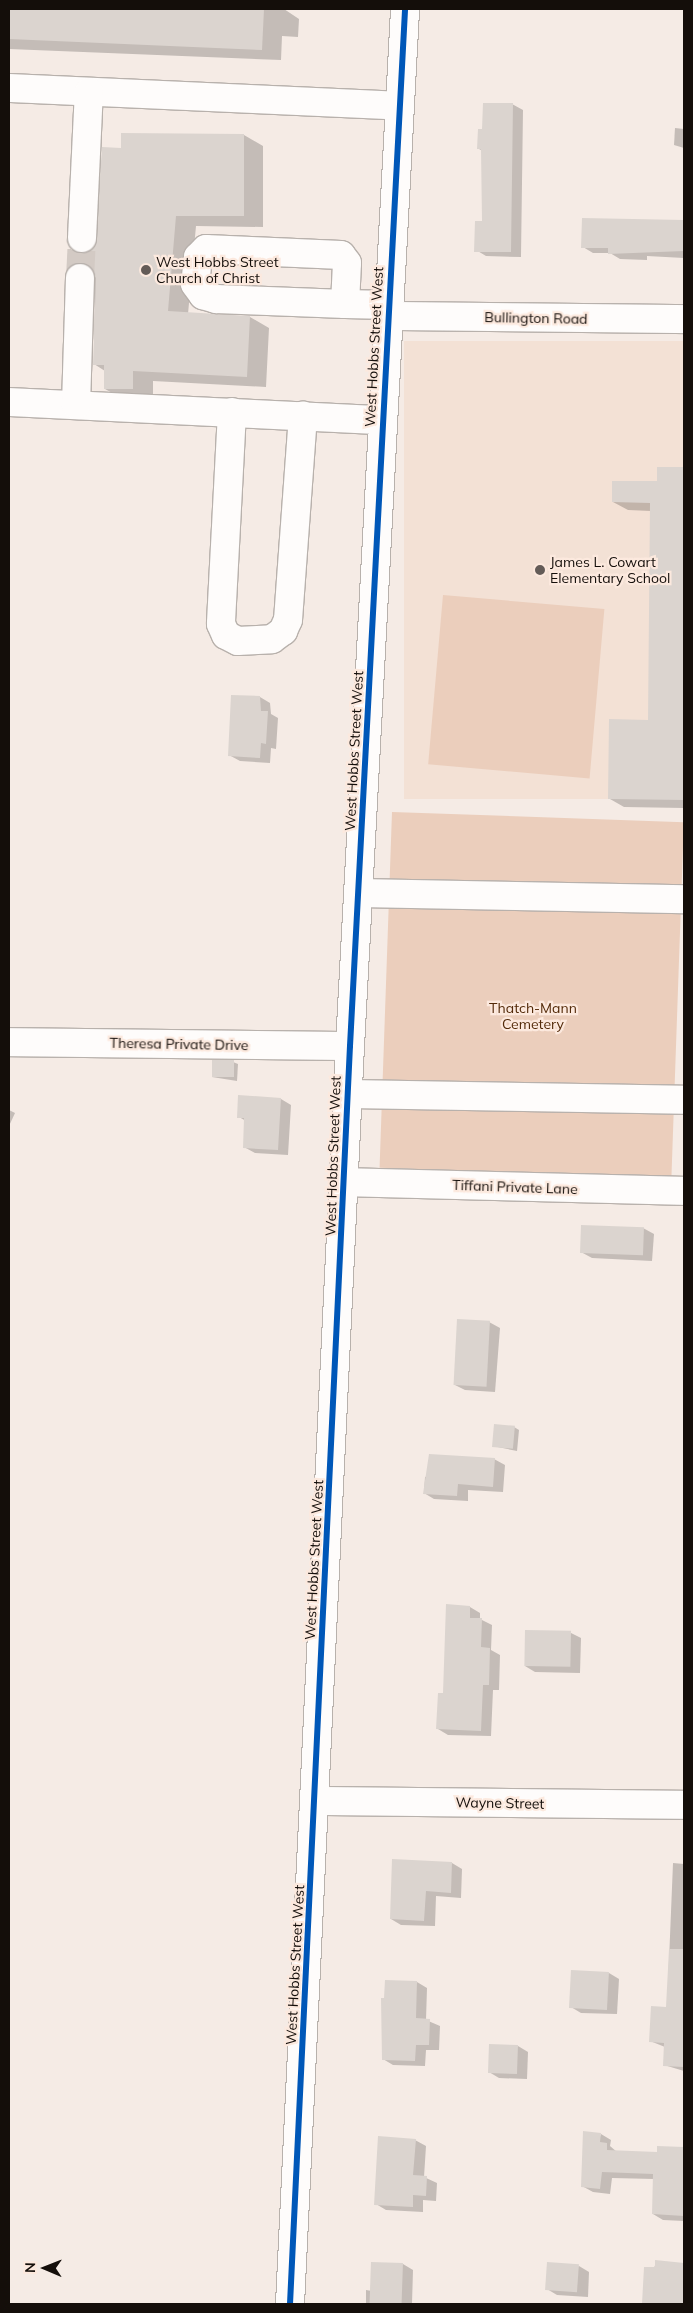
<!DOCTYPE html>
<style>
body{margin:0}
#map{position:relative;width:693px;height:2313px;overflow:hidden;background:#f5ebe5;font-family:Mulish,sans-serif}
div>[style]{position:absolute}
.built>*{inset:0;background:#f3e1d5;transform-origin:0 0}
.green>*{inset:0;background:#ebcebc;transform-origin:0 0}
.shadow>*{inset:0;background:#0003}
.building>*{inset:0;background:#dbd4cf;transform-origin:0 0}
.minor-tunnel>*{height:28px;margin-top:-14px;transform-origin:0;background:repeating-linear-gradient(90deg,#d3cac4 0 28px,transparent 0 42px)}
.roads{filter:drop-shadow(1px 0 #b8b1ac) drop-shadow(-1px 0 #b8b1ac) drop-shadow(0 1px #b8b1ac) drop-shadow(0 -1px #b8b1ac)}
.minor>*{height:28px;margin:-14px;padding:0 14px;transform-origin:14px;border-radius:14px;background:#fefcfb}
.cycleway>*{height:6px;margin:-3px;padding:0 3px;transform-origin:3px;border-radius:3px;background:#0057b8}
.dots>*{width:14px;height:14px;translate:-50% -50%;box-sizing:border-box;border:2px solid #fce9de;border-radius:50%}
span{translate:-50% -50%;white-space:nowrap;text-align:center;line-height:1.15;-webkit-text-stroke:4.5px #fce9de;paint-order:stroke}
.poi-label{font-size:14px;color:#140e0a}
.left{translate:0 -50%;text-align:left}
.street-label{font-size:14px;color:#140e0a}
.park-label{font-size:14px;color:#532a09}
.frame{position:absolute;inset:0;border:10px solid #140e0a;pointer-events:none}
.north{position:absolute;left:20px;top:2243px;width:50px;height:50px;-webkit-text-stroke:4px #fce9de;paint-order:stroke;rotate:271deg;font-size:14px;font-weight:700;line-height:20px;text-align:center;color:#140e0a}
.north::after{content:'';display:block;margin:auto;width:18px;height:22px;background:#140e0a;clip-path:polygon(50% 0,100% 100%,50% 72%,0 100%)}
</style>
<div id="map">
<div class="built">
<div style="left:404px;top:341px;width:280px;height:458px"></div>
</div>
<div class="green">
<div style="left:443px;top:595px;width:162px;height:170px;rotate:5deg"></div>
<div style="left:392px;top:812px;width:292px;height:356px;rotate:2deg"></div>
</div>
<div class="shadow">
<div style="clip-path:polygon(9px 9px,284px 9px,299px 19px,298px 37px,282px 36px,281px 60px,9px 49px)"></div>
<div style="clip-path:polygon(512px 104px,523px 110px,521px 257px,486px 256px,476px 250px,483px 222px,483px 151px,479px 149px,484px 130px)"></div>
<div style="clip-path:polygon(675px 128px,684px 129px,684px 148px,674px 145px)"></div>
<div style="clip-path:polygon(244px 135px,263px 146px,263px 227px,196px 226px,188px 314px,250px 317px,269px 328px,266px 387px,153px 381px,153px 400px,125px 400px,105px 389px,105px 371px,94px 364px,95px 275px,73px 264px,74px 251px,89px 253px,99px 240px,122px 149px)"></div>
<div style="clip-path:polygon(583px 219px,684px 221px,684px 258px,647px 256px,647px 260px,620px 259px,610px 253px,593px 253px,583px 247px)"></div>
<div style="clip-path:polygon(659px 468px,684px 468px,684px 808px,624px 807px,610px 799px,649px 721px,651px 511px,628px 510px,613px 502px,658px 482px)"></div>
<div style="clip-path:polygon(260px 697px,270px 703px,271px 714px,278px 718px,276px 749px,271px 748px,270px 763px,240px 761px,229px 755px)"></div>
<div style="clip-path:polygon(233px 1062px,238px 1064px,237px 1081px,212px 1077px)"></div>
<div style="clip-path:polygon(281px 1099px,291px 1105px,288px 1155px,255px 1153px,244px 1147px,246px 1121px,239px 1117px)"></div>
<div style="clip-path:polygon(9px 1110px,15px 1113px,9px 1126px)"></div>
<div style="clip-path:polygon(643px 1228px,654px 1234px,652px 1261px,592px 1258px,581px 1252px)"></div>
<div style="clip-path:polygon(489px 1322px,500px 1328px,495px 1392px,465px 1390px,455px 1385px)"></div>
<div style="clip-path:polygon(514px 1427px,519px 1430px,517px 1451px,493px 1446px)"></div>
<div style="clip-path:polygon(494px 1459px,505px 1465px,503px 1492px,468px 1490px,468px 1501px,434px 1499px,424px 1493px,425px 1477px)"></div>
<div style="clip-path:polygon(470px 1607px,480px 1613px,480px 1619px,492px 1625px,491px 1650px,500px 1655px,499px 1690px,493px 1690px,491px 1736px,448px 1735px,438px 1729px,444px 1694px)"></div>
<div style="clip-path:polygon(571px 1633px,581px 1638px,580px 1673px,535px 1672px,525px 1666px)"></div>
<div style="clip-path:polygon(452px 1863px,462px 1869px,461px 1898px,436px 1896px,435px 1926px,401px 1925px,391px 1919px)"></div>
<div style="clip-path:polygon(673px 1863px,684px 1864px,684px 2071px,664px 2065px,665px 2047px,650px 2041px,667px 2009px)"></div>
<div style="clip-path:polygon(609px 1973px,619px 1979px,617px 2014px,581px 2013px,571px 2007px)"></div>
<div style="clip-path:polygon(417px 1982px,427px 1988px,426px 2020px,440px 2026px,439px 2050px,426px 2050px,425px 2066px,393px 2065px,383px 2059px)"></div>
<div style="clip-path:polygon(518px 2046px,528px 2052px,527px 2079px,499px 2078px,489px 2072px)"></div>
<div style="clip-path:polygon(601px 2134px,611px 2140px,610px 2146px,617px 2152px,659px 2154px,659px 2148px,684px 2149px,684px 2221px,663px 2220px,653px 2214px,654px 2179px,612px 2178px,610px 2194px,593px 2192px,582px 2186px)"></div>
<div style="clip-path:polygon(415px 2140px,426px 2146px,424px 2177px,437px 2183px,436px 2201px,423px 2200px,423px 2212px,386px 2210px,376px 2204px)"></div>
<div style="clip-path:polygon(656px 2262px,684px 2264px,684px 2304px,628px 2304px,643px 2304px)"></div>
<div style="clip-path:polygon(403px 2264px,413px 2270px,412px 2304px,366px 2304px,366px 2290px,372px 2291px)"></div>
<div style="clip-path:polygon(579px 2266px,589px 2272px,588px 2297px,557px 2295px,547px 2289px)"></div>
</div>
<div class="building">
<div style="clip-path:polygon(9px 9px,264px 9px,262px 50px,9px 39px)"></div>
<div style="clip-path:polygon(483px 103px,513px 103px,511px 252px,474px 252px,475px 221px,482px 221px,481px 149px,477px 149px,478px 129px,482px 129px)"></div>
<div style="clip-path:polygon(121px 133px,244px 134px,244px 216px,176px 216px,168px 311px,250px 316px,247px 377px,133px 371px,133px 389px,104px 389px,104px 365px,93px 365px,96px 278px,88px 265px,72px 265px,72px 250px,82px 254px,95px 246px,102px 147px,121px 148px)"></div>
<div style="clip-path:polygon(582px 218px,684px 220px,684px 251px,608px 254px,608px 248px,581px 248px)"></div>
<div style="clip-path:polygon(657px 467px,684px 467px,684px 800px,608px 799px,609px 719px,648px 720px,650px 503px,612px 502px,612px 481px,657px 481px)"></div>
<div style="clip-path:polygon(231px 695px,260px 696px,261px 711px,268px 711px,266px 744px,261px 743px,260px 758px,228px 756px)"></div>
<div style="left:212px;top:1060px;width:22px;height:17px"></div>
<div style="clip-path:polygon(238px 1095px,281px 1098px,278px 1150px,243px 1148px,244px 1118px,237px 1118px)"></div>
<div style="left:581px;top:1225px;width:63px;height:28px;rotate:2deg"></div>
<div style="left:457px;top:1319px;width:33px;height:66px;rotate:3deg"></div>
<div style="left:494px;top:1424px;width:21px;height:23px;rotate:5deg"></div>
<div style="clip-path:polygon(429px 1454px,495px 1458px,493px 1487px,458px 1484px,457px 1496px,423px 1494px)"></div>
<div style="clip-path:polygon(446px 1604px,470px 1606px,470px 1618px,482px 1618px,481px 1647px,490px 1648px,489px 1685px,483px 1685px,481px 1731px,436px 1729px,438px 1693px,443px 1693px)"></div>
<div style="left:525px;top:1630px;width:46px;height:36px;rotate:1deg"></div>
<div style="clip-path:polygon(392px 1859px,452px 1862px,451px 1893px,426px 1891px,424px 1921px,390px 1919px)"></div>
<div style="clip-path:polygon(669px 1949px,684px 1949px,684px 2067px,663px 2066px,664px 2043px,649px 2042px,651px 2006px,666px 2007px)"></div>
<div style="left:571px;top:1970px;width:38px;height:38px;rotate:3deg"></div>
<div style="clip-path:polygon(385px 1980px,417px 1981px,416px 2018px,430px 2019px,429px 2045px,416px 2045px,415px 2061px,382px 2060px,381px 1998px,384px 1998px)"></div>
<div style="left:489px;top:2044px;width:29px;height:29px;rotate:2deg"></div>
<div style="clip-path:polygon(583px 2131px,601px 2133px,600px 2142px,607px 2143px,607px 2150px,657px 2152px,657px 2146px,684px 2147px,684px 2216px,652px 2214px,653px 2174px,602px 2172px,600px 2189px,581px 2187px)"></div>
<div style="clip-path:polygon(378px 2136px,416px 2139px,413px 2175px,427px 2176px,426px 2196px,413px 2195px,413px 2207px,374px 2205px)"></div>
<div style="clip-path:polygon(655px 2260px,684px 2263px,684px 2304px,642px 2304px,644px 2267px,655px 2267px)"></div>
<div style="left:371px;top:2262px;width:32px;height:42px;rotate:2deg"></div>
<div style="left:547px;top:2262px;width:32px;height:28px;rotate:4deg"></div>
</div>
<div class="minor-tunnel">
<div style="left:80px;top:278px;width:40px;rotate:-87.1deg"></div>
</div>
<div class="roads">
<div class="minor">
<div style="left:9px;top:88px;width:391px;rotate:2.6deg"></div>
<div style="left:82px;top:238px;width:146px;rotate:-87.3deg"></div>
<div style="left:345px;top:304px;width:41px;rotate:-87.2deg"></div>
<div style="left:347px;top:263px;width:10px;rotate:-127deg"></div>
<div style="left:341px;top:255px;width:135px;rotate:-177.5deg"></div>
<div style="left:206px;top:249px;width:11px;rotate:135deg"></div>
<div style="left:198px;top:257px;width:27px;rotate:96deg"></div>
<div style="left:195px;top:284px;width:14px;rotate:54deg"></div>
<div style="left:203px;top:295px;width:14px;rotate:17deg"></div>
<div style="left:216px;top:299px;width:129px;rotate:2.2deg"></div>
<div style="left:345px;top:304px;width:44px;rotate:1.3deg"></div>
<div style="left:388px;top:316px;width:296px;rotate:0.6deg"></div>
<div style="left:9px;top:402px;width:374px;rotate:2.8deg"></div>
<div style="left:76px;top:405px;width:127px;rotate:-88.2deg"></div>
<div style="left:232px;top:412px;width:212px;rotate:93deg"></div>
<div style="left:221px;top:624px;width:12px;rotate:66deg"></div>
<div style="left:226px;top:635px;width:13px;rotate:27deg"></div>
<div style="left:238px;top:641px;width:34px;rotate:-3deg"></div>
<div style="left:272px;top:639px;width:14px;rotate:-36deg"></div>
<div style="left:283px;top:631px;width:12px;rotate:-66deg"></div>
<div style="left:288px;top:620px;width:205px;rotate:-85.8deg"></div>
<div style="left:360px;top:893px;width:324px;rotate:1.1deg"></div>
<div style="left:9px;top:1042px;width:341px;rotate:0.7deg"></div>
<div style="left:349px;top:1094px;width:335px;rotate:1deg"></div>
<div style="left:345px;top:1182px;width:339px;rotate:1.5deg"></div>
<div style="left:315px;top:1801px;width:369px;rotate:0.6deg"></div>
<div style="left:290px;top:2304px;width:1259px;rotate:-87.27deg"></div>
<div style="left:350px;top:1046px;width:1038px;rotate:-86.96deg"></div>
</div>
</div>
<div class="cycleway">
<div style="left:290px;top:2304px;width:1259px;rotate:-87.27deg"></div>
<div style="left:350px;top:1046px;width:1038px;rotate:-86.96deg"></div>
</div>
<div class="dots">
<div style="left:146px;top:270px;background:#635b57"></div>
<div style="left:540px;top:570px;background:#635b57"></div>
</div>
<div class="poi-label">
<span class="left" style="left:156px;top:270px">West Hobbs Street<br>Church of Christ</span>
<span class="left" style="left:550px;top:570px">James L. Cowart<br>Elementary School</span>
</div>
<div class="street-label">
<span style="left:536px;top:318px;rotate:1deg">Bullington Road</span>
<span style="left:374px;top:347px;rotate:-87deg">West Hobbs Street West</span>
<span style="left:354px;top:751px;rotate:-87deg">West Hobbs Street West</span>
<span style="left:179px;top:1044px;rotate:1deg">Theresa Private Drive</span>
<span style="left:333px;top:1156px;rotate:-88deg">West Hobbs Street West</span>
<span style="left:515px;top:1187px;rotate:2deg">Tiffani Private Lane</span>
<span style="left:314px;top:1560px;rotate:-87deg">West Hobbs Street West</span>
<span style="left:500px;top:1803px;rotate:1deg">Wayne Street</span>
<span style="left:295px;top:1965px;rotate:-87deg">West Hobbs Street West</span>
</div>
<div class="park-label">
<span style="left:533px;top:1016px">Thatch-Mann<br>Cemetery</span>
</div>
<div class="frame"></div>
<div class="north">N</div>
</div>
